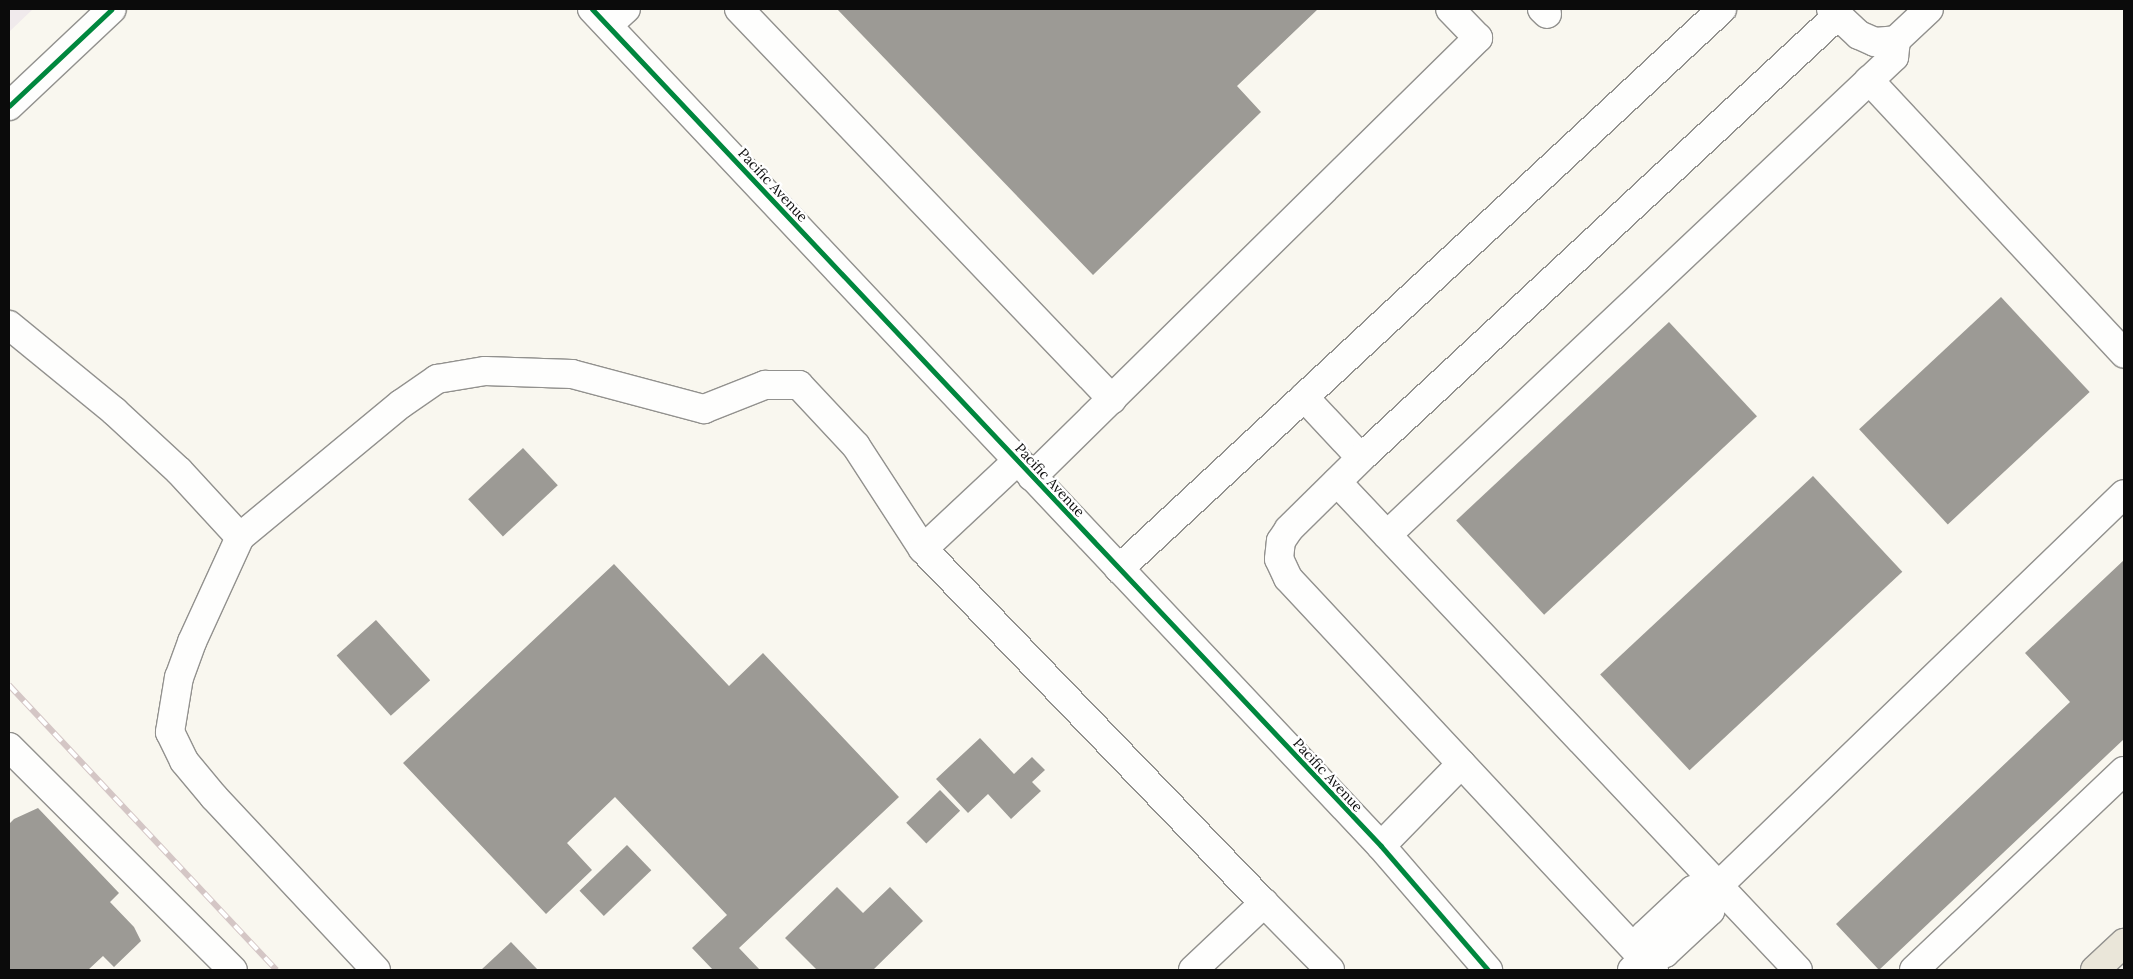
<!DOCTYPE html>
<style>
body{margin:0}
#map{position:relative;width:2133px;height:979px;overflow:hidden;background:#f9f7ef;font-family:Lora,serif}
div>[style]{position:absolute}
.industrial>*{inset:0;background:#f0eaec}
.building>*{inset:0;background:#9c9a95;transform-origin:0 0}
.roads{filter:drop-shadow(1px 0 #92918e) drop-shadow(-1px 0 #92918e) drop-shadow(0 1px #92918e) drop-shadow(0 -1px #92918e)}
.minor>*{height:28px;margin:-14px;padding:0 14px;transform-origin:14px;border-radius:14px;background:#fefefd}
.major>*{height:28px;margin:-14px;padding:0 14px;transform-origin:14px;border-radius:14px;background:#eae6d9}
.rail>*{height:5.5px;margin-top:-2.75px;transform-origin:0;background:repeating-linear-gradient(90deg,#fff 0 11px,#d4c6c5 0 22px);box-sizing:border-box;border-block:1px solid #d4c6c5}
.cycleway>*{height:5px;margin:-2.5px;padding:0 2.5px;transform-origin:2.5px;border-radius:2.5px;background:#00873e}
span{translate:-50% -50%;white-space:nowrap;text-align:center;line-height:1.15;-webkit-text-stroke:5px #fff;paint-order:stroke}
.street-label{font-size:14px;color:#0b0b0b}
.frame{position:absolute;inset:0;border:10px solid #0b0b0b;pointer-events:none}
</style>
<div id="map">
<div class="industrial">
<div style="clip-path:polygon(9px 9px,33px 9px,9px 32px)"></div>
</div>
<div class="building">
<div style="clip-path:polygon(837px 9px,1318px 9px,1237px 86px,1261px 112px,1093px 275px)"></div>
<div style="left:2001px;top:297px;width:130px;height:194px;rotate:47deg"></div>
<div style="left:1669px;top:322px;width:129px;height:291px;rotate:47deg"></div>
<div style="left:523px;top:448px;width:51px;height:75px;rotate:47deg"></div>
<div style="left:1813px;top:476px;width:131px;height:291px;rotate:47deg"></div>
<div style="clip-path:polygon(2124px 560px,2124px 739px,1879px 970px,1836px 924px,2070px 702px,2025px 653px)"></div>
<div style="clip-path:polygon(614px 564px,729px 686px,763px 653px,899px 797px,739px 948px,760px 970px,713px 970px,692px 948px,727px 915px,615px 797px,567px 843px,592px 870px,546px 914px,403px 763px)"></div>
<div style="left:376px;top:620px;width:81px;height:53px;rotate:48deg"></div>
<div style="clip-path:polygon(980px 738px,1014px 774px,1032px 757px,1045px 770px,1032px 782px,1041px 791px,1011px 819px,988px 794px,968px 813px,936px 779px)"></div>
<div style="left:940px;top:790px;width:29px;height:47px;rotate:46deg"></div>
<div style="clip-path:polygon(38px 808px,119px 893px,110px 902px,134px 927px,141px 941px,114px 967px,103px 956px,88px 970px,9px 970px,9px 824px,14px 819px)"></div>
<div style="left:627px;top:845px;width:35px;height:66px;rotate:46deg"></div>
<div style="clip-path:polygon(837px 887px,863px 913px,890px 887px,923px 921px,873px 970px,817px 970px,785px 938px)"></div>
<div style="clip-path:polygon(511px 942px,538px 970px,481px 970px)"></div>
</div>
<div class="roads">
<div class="minor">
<div style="left:592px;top:9px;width:1150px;rotate:46.69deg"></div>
<div style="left:1381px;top:846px;width:164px;rotate:49.2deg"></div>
<div style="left:739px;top:9px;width:540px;rotate:46.28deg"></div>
<div style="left:1542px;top:9px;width:7px;rotate:45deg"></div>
<div style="left:1831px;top:9px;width:38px;rotate:43deg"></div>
<div style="left:1859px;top:35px;width:17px;rotate:24deg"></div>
<div style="left:1875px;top:42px;width:21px;rotate:-5deg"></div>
<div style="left:1896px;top:40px;width:45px;rotate:-43.2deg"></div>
<div style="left:608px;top:25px;width:24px;rotate:-42deg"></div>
<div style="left:1869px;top:80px;width:374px;rotate:47deg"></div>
<div style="left:9px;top:106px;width:141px;rotate:-43.3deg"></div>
<div style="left:9px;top:325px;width:136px;rotate:39.3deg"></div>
<div style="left:114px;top:411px;width:88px;rotate:42.7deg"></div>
<div style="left:179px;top:471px;width:90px;rotate:47.3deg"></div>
<div style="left:240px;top:537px;width:115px;rotate:114.6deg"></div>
<div style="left:192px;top:642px;width:37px;rotate:110deg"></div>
<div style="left:179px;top:677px;width:56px;rotate:99.3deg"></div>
<div style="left:170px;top:732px;width:32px;rotate:64deg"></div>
<div style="left:184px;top:761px;width:47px;rotate:50.2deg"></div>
<div style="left:214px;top:797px;width:237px;rotate:46.9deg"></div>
<div style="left:1304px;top:397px;width:83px;rotate:46.9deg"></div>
<div style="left:1032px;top:477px;width:626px;rotate:-44.55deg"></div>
<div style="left:1478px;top:38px;width:40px;rotate:-134deg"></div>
<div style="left:1337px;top:482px;width:671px;rotate:46.63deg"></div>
<div style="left:1387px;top:535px;width:697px;rotate:-43.31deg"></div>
<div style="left:1894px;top:57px;width:17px;rotate:-83deg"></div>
<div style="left:240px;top:537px;width:209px;rotate:-39.6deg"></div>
<div style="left:401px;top:404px;width:44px;rotate:-34.8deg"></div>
<div style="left:437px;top:379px;width:49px;rotate:-9.5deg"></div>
<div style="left:485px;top:371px;width:87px;rotate:2deg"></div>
<div style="left:572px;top:374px;width:137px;rotate:14.9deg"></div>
<div style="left:704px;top:409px;width:66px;rotate:-21.5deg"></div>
<div style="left:765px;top:385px;width:34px"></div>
<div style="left:799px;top:385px;width:83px;rotate:46.9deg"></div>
<div style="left:856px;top:446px;width:123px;rotate:57deg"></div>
<div style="left:923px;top:549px;width:492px;rotate:46.1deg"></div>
<div style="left:923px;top:549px;width:129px;rotate:-43.1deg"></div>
<div style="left:1119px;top:569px;width:823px;rotate:-42.88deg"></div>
<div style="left:9px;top:747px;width:316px;rotate:44.9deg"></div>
<div style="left:1381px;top:846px;width:115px;rotate:-45.7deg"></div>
<div style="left:1644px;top:959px;width:24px;rotate:-88deg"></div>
<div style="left:1645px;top:935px;width:66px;rotate:-43.2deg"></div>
<div style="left:1693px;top:890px;width:25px;rotate:-9deg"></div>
<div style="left:1193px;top:970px;width:98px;rotate:-43.3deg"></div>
<div style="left:1264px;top:903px;width:94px;rotate:45.4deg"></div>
<div style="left:1632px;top:970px;width:16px;rotate:-43deg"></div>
<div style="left:1644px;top:959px;width:22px;rotate:-16deg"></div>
<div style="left:1665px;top:953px;width:62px;rotate:-43deg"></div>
<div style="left:1710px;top:911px;width:26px;rotate:-72deg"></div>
<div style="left:1718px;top:886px;width:564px;rotate:-43.99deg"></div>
<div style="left:1654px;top:970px;width:536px;rotate:-133.04deg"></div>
<div style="left:1288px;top:578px;width:21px;rotate:-115deg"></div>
<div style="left:1279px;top:559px;width:18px;rotate:-84deg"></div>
<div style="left:1281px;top:541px;width:14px;rotate:-56deg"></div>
<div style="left:1289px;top:529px;width:101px;rotate:-44.6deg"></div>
<div style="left:1361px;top:458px;width:651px;rotate:-42.88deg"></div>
<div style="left:1914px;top:970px;width:289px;rotate:-43.5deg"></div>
</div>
<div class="major">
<div style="left:2095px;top:970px;width:40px;rotate:-43deg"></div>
</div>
</div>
<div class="rail">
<div style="left:9px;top:685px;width:391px;rotate:46.8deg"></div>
</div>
<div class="cycleway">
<div style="left:592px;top:9px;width:1150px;rotate:46.69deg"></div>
<div style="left:1381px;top:846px;width:164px;rotate:49.2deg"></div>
<div style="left:9px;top:106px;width:141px;rotate:-43.3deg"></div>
</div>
<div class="street-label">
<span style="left:773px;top:185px;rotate:47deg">Pacific Avenue</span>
<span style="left:1050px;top:480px;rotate:47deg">Pacific Avenue</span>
<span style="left:1328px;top:775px;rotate:47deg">Pacific Avenue</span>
</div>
<div class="frame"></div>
</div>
